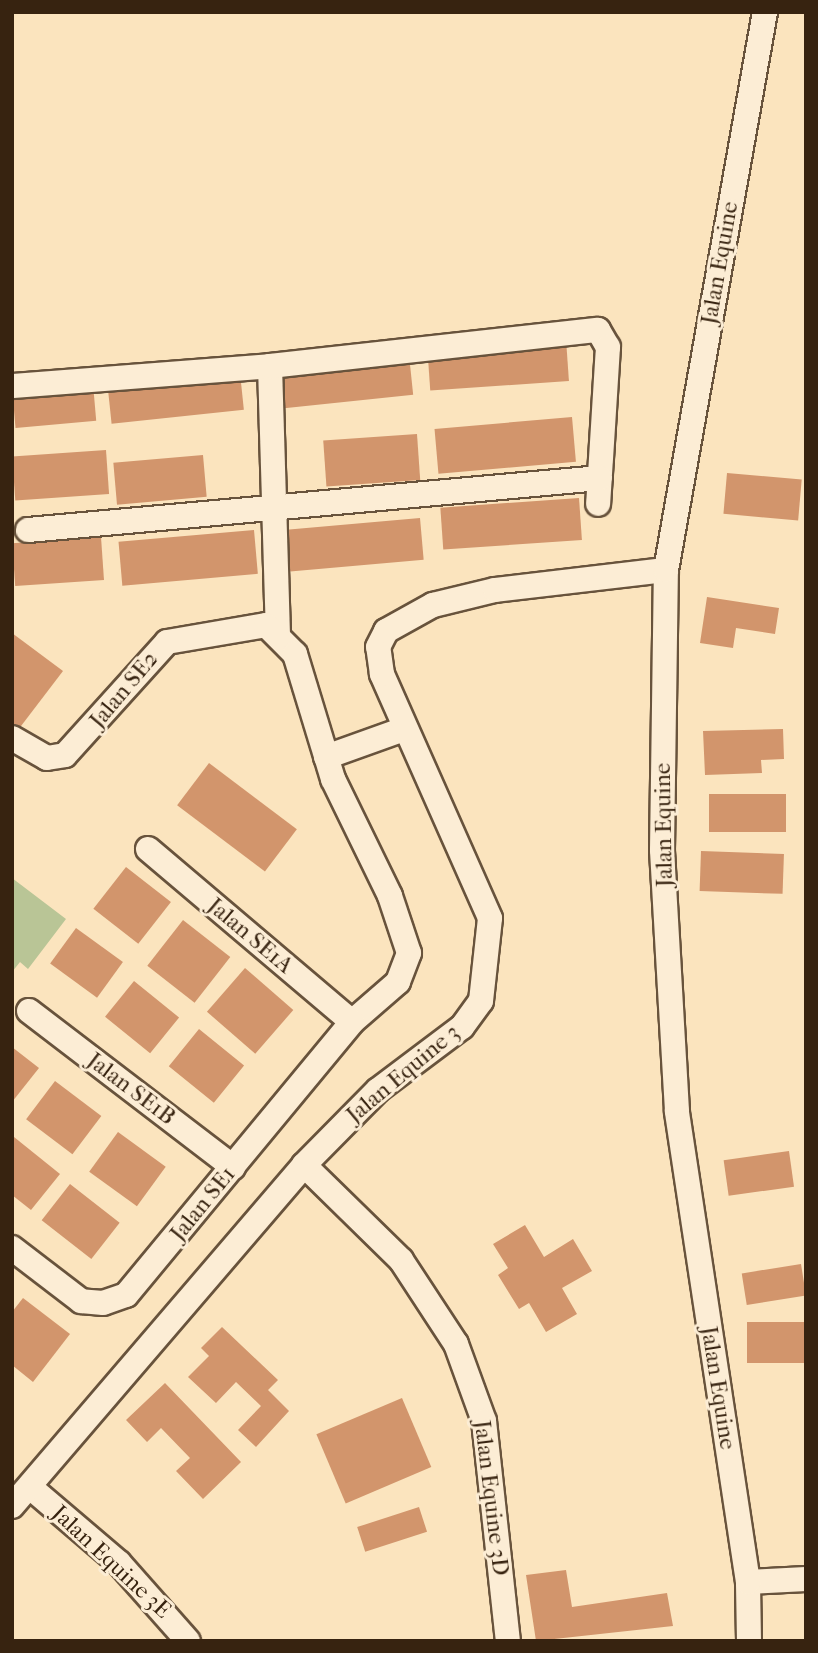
<!DOCTYPE html>
<style>
body{margin:0}
#map{position:relative;width:818px;height:1653px;overflow:hidden;background:#fbe4be;font-family:"IM FELL French Canon",serif}
div>[style]{position:absolute}
.green>*{inset:0;background:#b9c596}
.building>*{inset:0;background:#d2956c;transform-origin:0 0}
.roads{filter:drop-shadow(2px 0 #68533c) drop-shadow(-2px 0 #68533c) drop-shadow(0 2px #68533c) drop-shadow(0 -2px #68533c)}
.street>*{height:24px;margin:-12px;padding:0 12px;transform-origin:12px;border-radius:12px;background:#fcedd5}
span{translate:-50% -50%;white-space:nowrap;text-align:center;line-height:1.15;-webkit-text-stroke:6px #fcedd5;paint-order:stroke}
.street-label{font-size:23px;color:#372310}
.frame{position:absolute;inset:0;border:14px solid #372310;pointer-events:none}
</style>
<div id="map">
<div class="green">
<div style="clip-path:polygon(12px 878px,66px 919px,28px 969px,20px 962px,12px 972px)"></div>
</div>
<div class="building">
<div style="left:566px;top:339px;width:42px;height:139px;rotate:86deg"></div>
<div style="left:409px;top:355px;width:40px;height:137px;rotate:84deg"></div>
<div style="left:240px;top:373px;width:37px;height:133px;rotate:84deg"></div>
<div style="left:93px;top:384px;width:37px;height:81px;rotate:85deg"></div>
<div style="left:572px;top:417px;width:45px;height:138px;rotate:85deg"></div>
<div style="left:417px;top:434px;width:46px;height:94px;rotate:86deg"></div>
<div style="left:106px;top:450px;width:44px;height:94px;rotate:86deg"></div>
<div style="left:203px;top:455px;width:42px;height:90px;rotate:85deg"></div>
<div style="left:727px;top:473px;width:75px;height:41px;rotate:5deg"></div>
<div style="left:579px;top:498px;width:42px;height:139px;rotate:86deg"></div>
<div style="left:420px;top:518px;width:42px;height:134px;rotate:85deg"></div>
<div style="left:254px;top:530px;width:44px;height:136px;rotate:85deg"></div>
<div style="left:101px;top:537px;width:43px;height:89px;rotate:86deg"></div>
<div style="clip-path:polygon(707px 597px,779px 608px,775px 634px,736px 628px,733px 648px,700px 643px)"></div>
<div style="clip-path:polygon(12px 633px,63px 671px,18px 730px,12px 725px)"></div>
<div style="clip-path:polygon(783px 729px,784px 759px,761px 760px,762px 773px,705px 775px,703px 731px)"></div>
<div style="left:209px;top:763px;width:110px;height:53px;rotate:37deg"></div>
<div style="left:786px;top:794px;width:38px;height:77px;rotate:90deg"></div>
<div style="left:701px;top:851px;width:83px;height:40px;rotate:2deg"></div>
<div style="left:126px;top:867px;width:57px;height:53px;rotate:38deg"></div>
<div style="left:183px;top:920px;width:60px;height:58px;rotate:38deg"></div>
<div style="left:76px;top:928px;width:58px;height:44px;rotate:36deg"></div>
<div style="left:245px;top:968px;width:64px;height:58px;rotate:41deg"></div>
<div style="left:134px;top:981px;width:58px;height:46px;rotate:39deg"></div>
<div style="left:199px;top:1029px;width:58px;height:48px;rotate:39deg"></div>
<div style="clip-path:polygon(12px 1047px,39px 1068px,12px 1102px)"></div>
<div style="left:55px;top:1081px;width:58px;height:48px;rotate:37deg"></div>
<div style="left:118px;top:1132px;width:59px;height:49px;rotate:36deg"></div>
<div style="clip-path:polygon(14px 1137px,60px 1174px,31px 1210px,12px 1195px)"></div>
<div style="left:789px;top:1151px;width:36px;height:66px;rotate:82deg"></div>
<div style="left:70px;top:1184px;width:63px;height:46px;rotate:38deg"></div>
<div style="clip-path:polygon(525px 1225px,544px 1257px,573px 1239px,592px 1271px,562px 1288px,577px 1314px,546px 1332px,529px 1303px,519px 1309px,498px 1275px,508px 1268px,493px 1244px)"></div>
<div style="left:801px;top:1264px;width:32px;height:60px;rotate:81deg"></div>
<div style="clip-path:polygon(23px 1298px,70px 1334px,33px 1382px,12px 1365px,12px 1312px)"></div>
<div style="left:806px;top:1322px;width:41px;height:59px;rotate:90deg"></div>
<div style="clip-path:polygon(222px 1327px,278px 1380px,268px 1390px,289px 1411px,256px 1447px,238px 1430px,261px 1406px,236px 1382px,216px 1403px,188px 1377px,209px 1356px,201px 1348px)"></div>
<div style="clip-path:polygon(165px 1383px,241px 1462px,203px 1499px,176px 1471px,190px 1458px,161px 1428px,147px 1442px,126px 1420px)"></div>
<div style="left:402px;top:1398px;width:75px;height:93px;rotate:67deg"></div>
<div style="left:419px;top:1507px;width:26px;height:65px;rotate:72deg"></div>
<div style="clip-path:polygon(566px 1570px,572px 1607px,667px 1593px,673px 1626px,536px 1641px,526px 1575px)"></div>
</div>
<div class="roads">
<div class="street">
<div style="left:270px;top:366px;width:266px;rotate:88.3deg"></div>
<div style="left:12px;top:386px;width:259px;rotate:-4.4deg"></div>
<div style="left:270px;top:366px;width:330px;rotate:-6.3deg"></div>
<div style="left:598px;top:330px;width:20px;rotate:60deg"></div>
<div style="left:608px;top:347px;width:157px;rotate:93.6deg"></div>
<div style="left:28px;top:530px;width:574px;rotate:-5.19deg"></div>
<div style="left:12px;top:738px;width:40px;rotate:29.7deg"></div>
<div style="left:47px;top:758px;width:18px;rotate:-9deg"></div>
<div style="left:65px;top:755px;width:152px;rotate:-47.9deg"></div>
<div style="left:167px;top:642px;width:100px;rotate:-9.7deg"></div>
<div style="left:266px;top:625px;width:41px;rotate:45deg"></div>
<div style="left:295px;top:654px;width:131px;rotate:73.1deg"></div>
<div style="left:333px;top:779px;width:130px;rotate:64deg"></div>
<div style="left:390px;top:896px;width:60px;rotate:71.6deg"></div>
<div style="left:409px;top:953px;width:31px;rotate:111deg"></div>
<div style="left:398px;top:982px;width:61px;rotate:139deg"></div>
<div style="left:352px;top:1022px;width:354px;rotate:129.6deg"></div>
<div style="left:126px;top:1295px;width:24px;rotate:161deg"></div>
<div style="left:103px;top:1303px;width:22px;rotate:-175deg"></div>
<div style="left:81px;top:1301px;width:87px;rotate:-142.5deg"></div>
<div style="left:326px;top:757px;width:83px;rotate:-19.7deg"></div>
<div style="left:148px;top:849px;width:267px;rotate:40.3deg"></div>
<div style="left:29px;top:1011px;width:257px;rotate:37.4deg"></div>
<div style="left:304px;top:1165px;width:136px;rotate:44.4deg"></div>
<div style="left:401px;top:1260px;width:100px;rotate:56.8deg"></div>
<div style="left:456px;top:1344px;width:82px;rotate:70deg"></div>
<div style="left:484px;top:1421px;width:221px;rotate:83.8deg"></div>
<div style="left:30px;top:1487px;width:117px;rotate:40.5deg"></div>
<div style="left:119px;top:1563px;width:104px;rotate:48.5deg"></div>
<div style="left:12px;top:1506px;width:449px;rotate:-49.4deg"></div>
<div style="left:304px;top:1165px;width:105px;rotate:-45.4deg"></div>
<div style="left:378px;top:1090px;width:105px;rotate:-36.9deg"></div>
<div style="left:462px;top:1027px;width:32px;rotate:-54deg"></div>
<div style="left:481px;top:1001px;width:83px;rotate:-83.8deg"></div>
<div style="left:490px;top:918px;width:267px;rotate:-113.9deg"></div>
<div style="left:382px;top:674px;width:27px;rotate:-98deg"></div>
<div style="left:378px;top:647px;width:18px;rotate:-63deg"></div>
<div style="left:386px;top:631px;width:54px;rotate:-29deg"></div>
<div style="left:433px;top:605px;width:64px;rotate:-13.6deg"></div>
<div style="left:495px;top:590px;width:172px;rotate:-6.7deg"></div>
<div style="left:748px;top:1582px;width:58px;rotate:-3deg"></div>
<div style="left:749px;top:1641px;width:59px;rotate:-91deg"></div>
<div style="left:748px;top:1582px;width:476px;rotate:-98.6deg"></div>
<div style="left:677px;top:1111px;width:261px;rotate:-93.3deg"></div>
<div style="left:662px;top:850px;width:280px;rotate:-89.2deg"></div>
<div style="left:666px;top:570px;width:567px;rotate:-79.94deg"></div>
</div>
</div>
<div class="street-label">
<span style="left:720px;top:263px;rotate:-80deg">Jalan Equine</span>
<span style="left:124px;top:690px;rotate:-50deg">Jalan SE2</span>
<span style="left:664px;top:825px;rotate:-91deg">Jalan Equine</span>
<span style="left:250px;top:936px;rotate:40deg">Jalan SE1A</span>
<span style="left:403px;top:1074px;rotate:-40deg">Jalan Equine 3</span>
<span style="left:131px;top:1089px;rotate:37deg">Jalan SE1B</span>
<span style="left:203px;top:1204px;rotate:-51deg">Jalan SE1</span>
<span style="left:718px;top:1388px;rotate:81deg">Jalan Equine</span>
<span style="left:491px;top:1498px;rotate:83deg">Jalan Equine 3D</span>
<span style="left:111px;top:1562px;rotate:43deg">Jalan Equine 3E</span>
</div>
<div class="frame"></div>
</div>
